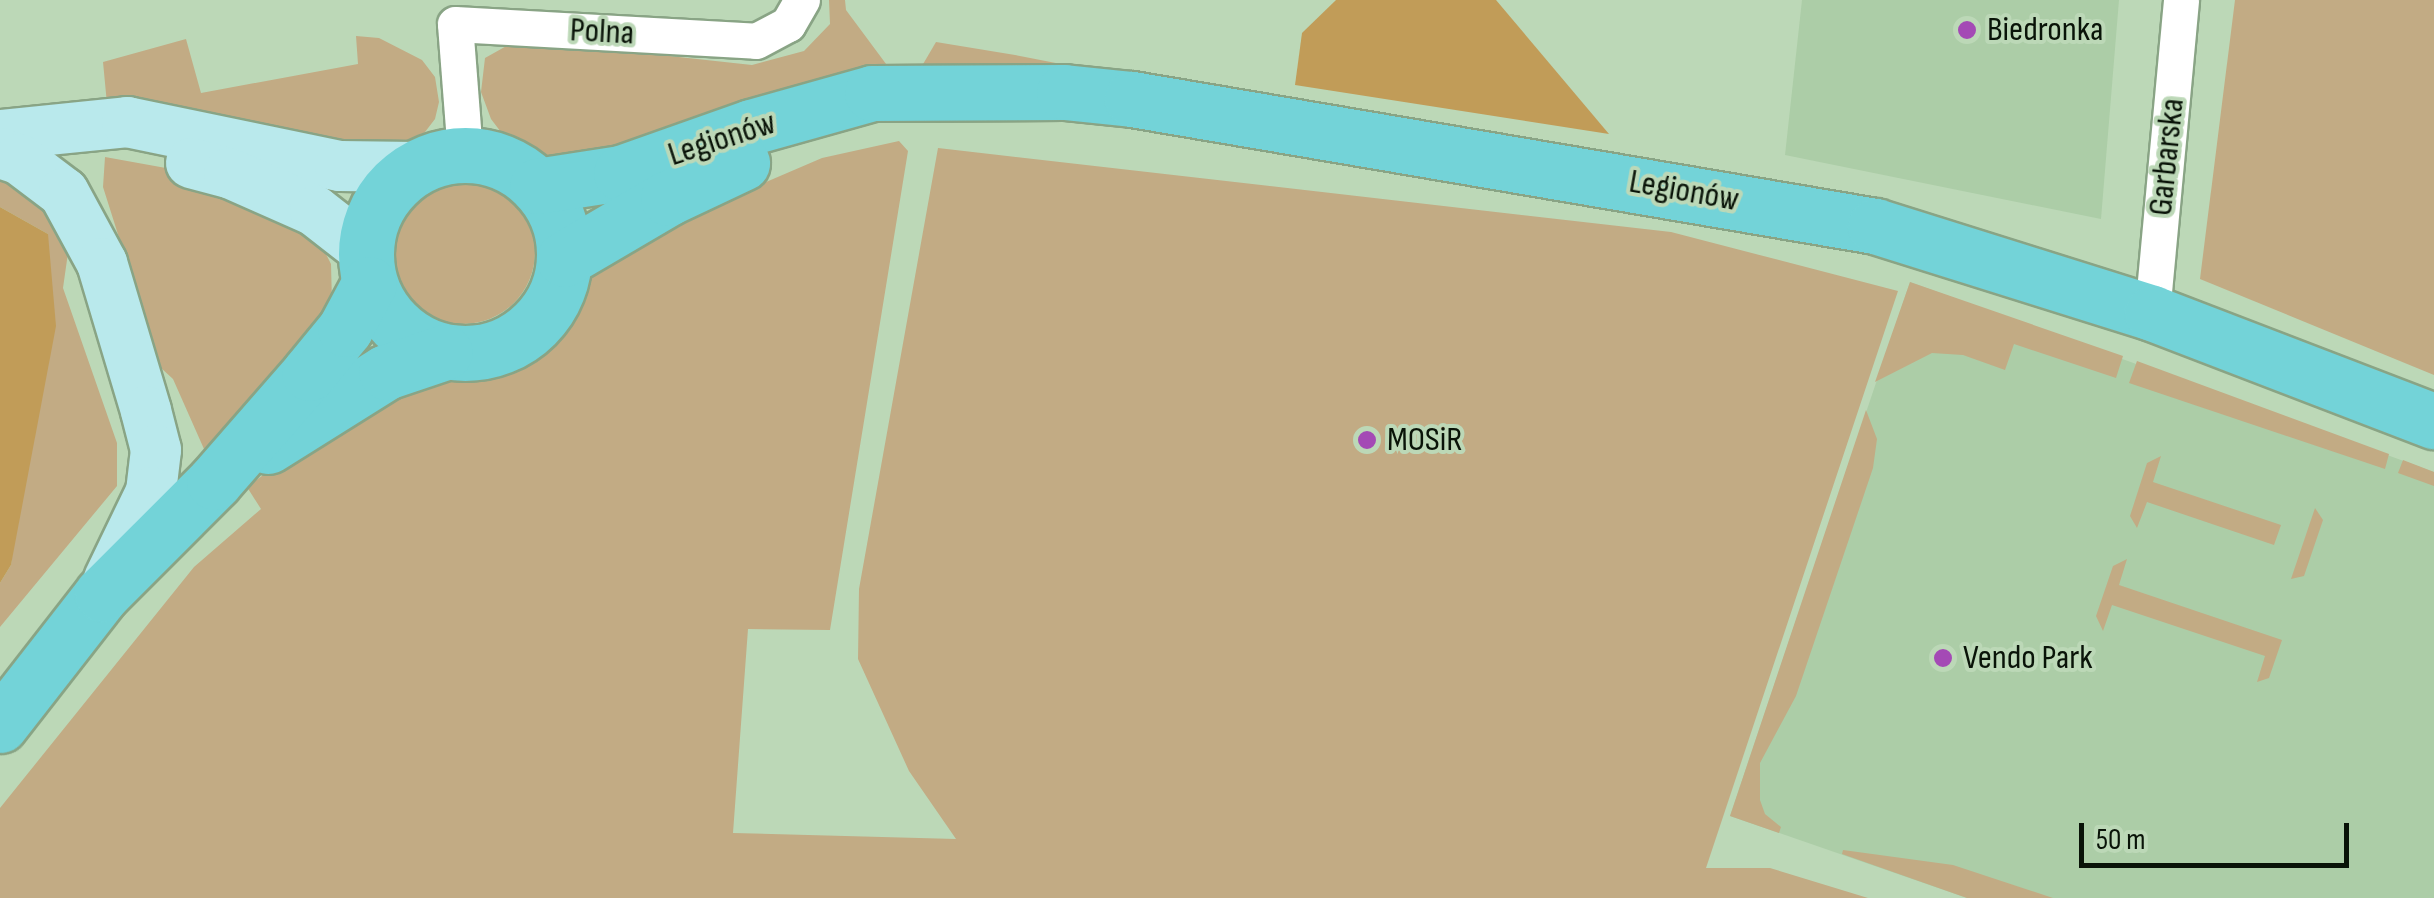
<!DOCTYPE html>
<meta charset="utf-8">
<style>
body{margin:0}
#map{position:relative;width:2434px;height:898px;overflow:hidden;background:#bcd8b7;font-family:"Sofia Sans Condensed",sans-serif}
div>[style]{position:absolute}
.built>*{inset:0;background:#accda7}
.green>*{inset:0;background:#c2ab84}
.round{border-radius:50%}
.forest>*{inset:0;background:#c19c58}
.roads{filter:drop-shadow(2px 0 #89a485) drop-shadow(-2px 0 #89a485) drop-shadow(0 2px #89a485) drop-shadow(0 -2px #89a485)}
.street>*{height:35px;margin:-17.5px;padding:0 17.5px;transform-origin:17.5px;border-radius:17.5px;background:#fff}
.secondary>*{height:50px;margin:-25px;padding:0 25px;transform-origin:25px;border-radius:25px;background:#b9e9ec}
.primary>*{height:55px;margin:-27.5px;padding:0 27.5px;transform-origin:27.5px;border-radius:27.5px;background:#73d3d8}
.primary>.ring{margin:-27.5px;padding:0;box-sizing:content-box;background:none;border:55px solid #73d3d8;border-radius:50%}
.dots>*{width:28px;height:28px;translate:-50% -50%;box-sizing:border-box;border:5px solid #bcd8b7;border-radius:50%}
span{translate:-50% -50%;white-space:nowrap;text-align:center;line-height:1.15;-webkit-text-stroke:8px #bcd8b7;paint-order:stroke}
.poi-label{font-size:35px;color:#091308}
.left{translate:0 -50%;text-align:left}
.street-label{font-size:35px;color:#091308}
.scale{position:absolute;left:2079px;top:823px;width:270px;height:45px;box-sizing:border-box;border:5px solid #091308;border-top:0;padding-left:12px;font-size:30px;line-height:35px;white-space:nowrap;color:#091308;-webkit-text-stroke:8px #bcd8b7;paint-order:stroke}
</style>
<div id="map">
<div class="built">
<div style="clip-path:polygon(1802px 0,2119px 0,2101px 219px,1785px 155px)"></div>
<div style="clip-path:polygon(1910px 282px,2434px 472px,2434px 898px,1967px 898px,1730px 816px)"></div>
</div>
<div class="green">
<div style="clip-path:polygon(829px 0,845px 0,846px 10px,892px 72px,574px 170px,510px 144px,491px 119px,481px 92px,485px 58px,510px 44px,587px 47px,752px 65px,804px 51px,830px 24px)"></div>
<div style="clip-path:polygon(2235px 0,2434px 0,2434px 375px,2200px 279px)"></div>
<div style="clip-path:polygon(356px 36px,379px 38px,422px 60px,435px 77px,439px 102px,435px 119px,415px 145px,396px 153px,107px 104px,103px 62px,186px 39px,201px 93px,358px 64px)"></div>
<div style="clip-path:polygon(936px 42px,1015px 55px,1066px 65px,919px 71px)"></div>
<div style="clip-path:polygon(899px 141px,908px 151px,830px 630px,748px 629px,733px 833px,956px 839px,909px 771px,858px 659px,859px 589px,938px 148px,1671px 232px,1898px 291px,1706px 868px,1770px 868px,1868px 898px,0 898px,0 808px,194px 567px,261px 509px,247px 487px,388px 383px,424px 373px,488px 375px,525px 358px,569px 319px,592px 273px,752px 188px,822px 158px)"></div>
<div style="clip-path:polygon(105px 157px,188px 172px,314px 230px,331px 264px,332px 303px,319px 339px,204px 449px,173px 379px,160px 367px,103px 187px)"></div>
<div style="clip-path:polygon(0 178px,22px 182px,57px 216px,68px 253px,63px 288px,117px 443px,117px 486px,0 627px,0 583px,11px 565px,48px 234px,0 207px)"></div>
<div class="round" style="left:391px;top:180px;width:144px;height:144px"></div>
<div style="clip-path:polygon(1910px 282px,2123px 356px,2116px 378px,2014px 344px,2005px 370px,1963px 355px,1932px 353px,1875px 382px)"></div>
<div style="clip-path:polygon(2137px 361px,2389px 454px,2385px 469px,2129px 383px)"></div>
<div style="clip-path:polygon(1866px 410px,1877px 439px,1873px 468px,1796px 696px,1760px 763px,1760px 800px,1765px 814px,1781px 827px,1779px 833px,1730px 816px)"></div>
<div style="clip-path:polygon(2161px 456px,2153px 482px,2281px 525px,2274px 545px,2147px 502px,2137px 528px,2130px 516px,2147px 463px)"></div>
<div style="clip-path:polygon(2403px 460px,2434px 472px,2434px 486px,2398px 473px)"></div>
<div style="clip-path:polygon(2315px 508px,2323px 520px,2304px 576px,2291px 579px)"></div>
<div style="clip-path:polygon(2127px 559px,2119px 585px,2282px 640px,2269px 678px,2257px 682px,2265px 656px,2112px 605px,2103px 631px,2096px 616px,2113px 566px)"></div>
<div style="clip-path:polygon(1843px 850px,1953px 865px,2053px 898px,1967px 898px,1842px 854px)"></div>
</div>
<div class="forest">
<div style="clip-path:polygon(1336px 0,1496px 0,1609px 134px,1295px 85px,1302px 33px)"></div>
<div style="clip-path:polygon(0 207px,48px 234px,56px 326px,11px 565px,0 583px)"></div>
</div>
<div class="roads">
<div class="street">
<div style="left:465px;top:154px;width:130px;rotate:-94.4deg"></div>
<div style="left:455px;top:24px;width:301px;rotate:3.2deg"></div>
<div style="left:756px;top:41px;width:36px;rotate:-28deg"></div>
<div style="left:788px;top:24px;width:28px;rotate:-60deg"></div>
<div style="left:2152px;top:313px;width:314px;rotate:-84.7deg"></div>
</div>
<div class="secondary">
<div style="left:0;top:135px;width:128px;rotate:-5.8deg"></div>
<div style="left:127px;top:122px;width:217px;rotate:11.7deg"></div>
<div style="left:340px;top:166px;width:75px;rotate:0.8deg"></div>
<div style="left:0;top:153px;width:20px;rotate:18deg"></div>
<div style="left:19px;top:159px;width:56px;rotate:37.1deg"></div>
<div style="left:64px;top:193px;width:80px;rotate:61.5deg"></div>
<div style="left:102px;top:263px;width:154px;rotate:73.4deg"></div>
<div style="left:146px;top:411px;width:40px;rotate:75.6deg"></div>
<div style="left:156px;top:450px;width:42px;rotate:96.8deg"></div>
<div style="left:151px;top:492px;width:97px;rotate:115.8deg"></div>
<div style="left:191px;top:163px;width:39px;rotate:15deg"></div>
<div style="left:229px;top:173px;width:94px;rotate:23.8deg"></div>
<div style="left:315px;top:211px;width:63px;rotate:38deg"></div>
</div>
<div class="primary">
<div class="ring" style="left:366px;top:155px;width:143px;height:143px"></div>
<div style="left:537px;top:186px;width:85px;rotate:-8.8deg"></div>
<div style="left:621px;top:173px;width:138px;rotate:-19.5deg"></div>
<div style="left:751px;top:127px;width:126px;rotate:-15.7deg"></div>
<div style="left:872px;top:93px;width:192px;rotate:-0.3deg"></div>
<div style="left:1064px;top:92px;width:68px;rotate:5.9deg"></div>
<div style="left:1132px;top:99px;width:754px;rotate:9.7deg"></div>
<div style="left:1875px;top:226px;width:290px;rotate:17.4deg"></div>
<div style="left:2152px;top:313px;width:302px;rotate:21deg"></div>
<div style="left:564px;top:259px;width:121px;rotate:-30.4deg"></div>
<div style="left:668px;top:198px;width:82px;rotate:-25.3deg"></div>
<div style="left:268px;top:446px;width:139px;rotate:-32.1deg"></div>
<div style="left:386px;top:372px;width:62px;rotate:-18.7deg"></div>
<div style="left:0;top:725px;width:166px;rotate:-52.1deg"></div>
<div style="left:102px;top:594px;width:158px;rotate:-45deg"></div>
<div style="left:214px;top:482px;width:145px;rotate:-48.9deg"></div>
<div style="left:309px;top:373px;width:57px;rotate:-50.7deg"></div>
<div style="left:345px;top:329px;width:51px;rotate:-61.9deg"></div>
</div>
</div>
<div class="dots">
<div style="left:1967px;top:30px;background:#a44ab5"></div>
<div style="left:1367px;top:440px;background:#a44ab5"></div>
<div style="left:1943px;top:658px;background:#a44ab5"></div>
</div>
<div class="poi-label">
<span class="left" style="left:1987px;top:30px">Biedronka</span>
<span class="left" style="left:1387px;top:440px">MOSiR</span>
<span class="left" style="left:1963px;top:658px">Vendo Park</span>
</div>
<div class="street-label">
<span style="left:602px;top:32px;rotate:3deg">Polna</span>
<span style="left:722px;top:139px;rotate:-18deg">Legionów</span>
<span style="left:2167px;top:157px;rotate:-84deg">Garbarska</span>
<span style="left:1684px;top:191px;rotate:10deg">Legionów</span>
</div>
<div class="scale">50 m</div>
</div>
